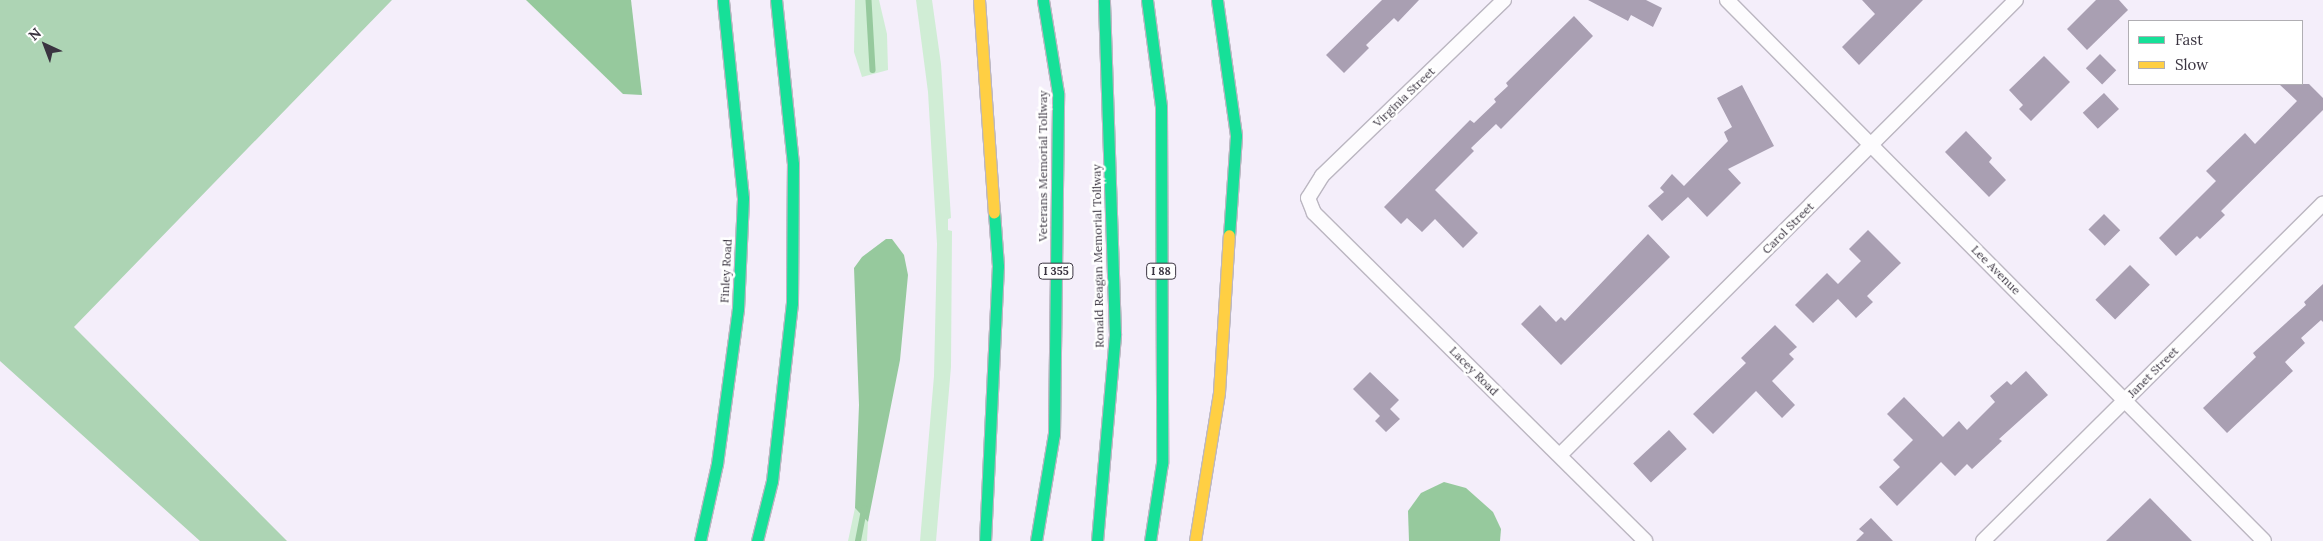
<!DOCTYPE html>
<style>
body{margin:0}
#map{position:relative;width:2323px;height:541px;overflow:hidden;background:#f4eefa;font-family:Lora,serif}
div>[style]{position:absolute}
.green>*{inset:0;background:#d0edd5}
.forest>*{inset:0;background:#add4b4}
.water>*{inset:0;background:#96c99d}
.stream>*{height:5.5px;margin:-2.75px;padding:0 2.75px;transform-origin:2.75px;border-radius:2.75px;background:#96c99d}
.building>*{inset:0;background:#a99fb2;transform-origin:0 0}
.roads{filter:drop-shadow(1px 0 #bbb6c1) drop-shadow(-1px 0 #bbb6c1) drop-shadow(0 1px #bbb6c1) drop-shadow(0 -1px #bbb6c1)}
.street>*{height:14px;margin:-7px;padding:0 7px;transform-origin:7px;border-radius:7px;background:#fdfcfe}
.fast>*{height:11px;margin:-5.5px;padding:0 5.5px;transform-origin:5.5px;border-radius:5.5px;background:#16e098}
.slow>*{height:11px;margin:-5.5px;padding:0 5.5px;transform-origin:5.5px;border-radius:5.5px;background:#ffcf43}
span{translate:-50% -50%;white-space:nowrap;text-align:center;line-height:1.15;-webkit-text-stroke:5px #fff;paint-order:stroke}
.shield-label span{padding:1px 4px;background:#fff;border:1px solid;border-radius:4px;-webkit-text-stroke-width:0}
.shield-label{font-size:11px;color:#3a3440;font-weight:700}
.street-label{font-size:12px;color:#3a3440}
.legend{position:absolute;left:2128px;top:20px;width:175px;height:65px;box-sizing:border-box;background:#fff;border:1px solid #b0aeb3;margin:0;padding:6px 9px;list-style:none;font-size:15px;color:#3a3440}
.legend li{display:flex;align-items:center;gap:10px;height:25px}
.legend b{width:25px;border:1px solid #b0aeb3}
.north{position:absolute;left:20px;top:20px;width:50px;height:50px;-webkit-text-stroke:4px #fff;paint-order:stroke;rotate:317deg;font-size:14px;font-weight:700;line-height:20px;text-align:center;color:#3a3440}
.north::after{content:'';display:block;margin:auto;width:18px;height:22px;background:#3a3440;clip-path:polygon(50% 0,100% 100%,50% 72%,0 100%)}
</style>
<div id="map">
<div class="green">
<div style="clip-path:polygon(855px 0,879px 0,887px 34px,888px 70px,862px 77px,854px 52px)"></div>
<div style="clip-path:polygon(916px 0,932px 0,941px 64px,951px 218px,948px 219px,948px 230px,952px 231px,951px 367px,936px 541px,920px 541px,934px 376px,937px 244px,928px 92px)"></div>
<div style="clip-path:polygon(855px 508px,868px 522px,867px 541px,848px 541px)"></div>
</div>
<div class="forest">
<div style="clip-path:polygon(0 0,392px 0,74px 327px,287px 541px,200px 541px,0 361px)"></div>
</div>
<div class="water">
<div style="clip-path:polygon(526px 0,631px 0,642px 95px,623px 94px)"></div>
<div style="clip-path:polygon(886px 239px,892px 239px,904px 255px,908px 275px,900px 360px,868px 522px,855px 508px,859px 405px,854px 268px,862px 257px)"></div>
<div style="clip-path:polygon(1444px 482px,1466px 488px,1493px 512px,1501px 529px,1500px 541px,1409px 541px,1408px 511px,1421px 493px)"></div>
</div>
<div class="stream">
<div style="left:869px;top:0;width:70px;rotate:86.7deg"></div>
<div style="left:858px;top:541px;width:33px;rotate:-79deg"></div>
</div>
<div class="building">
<div style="clip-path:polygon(1382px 0,1419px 0,1398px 22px,1394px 18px,1366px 45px,1369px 48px,1344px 73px,1326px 55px)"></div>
<div style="clip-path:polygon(1588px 0,1646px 0,1662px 8px,1653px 27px,1631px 15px,1628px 21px)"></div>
<div style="clip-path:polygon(1862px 0,1923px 0,1859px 65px,1842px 47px,1875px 14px)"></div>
<div style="clip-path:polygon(2096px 0,2119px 0,2128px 10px,2087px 50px,2067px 29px)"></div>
<div style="clip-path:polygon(1574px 16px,1593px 36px,1501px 129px,1496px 124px,1471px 148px,1474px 151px,1435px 190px,1478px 233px,1463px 248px,1435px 219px,1422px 232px,1407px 218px,1401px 224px,1384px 207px,1470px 120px,1474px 123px,1496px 102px,1494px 99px,1508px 86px,1506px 83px)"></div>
<div style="left:2100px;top:54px;width:23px;height:20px;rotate:45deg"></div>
<div style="clip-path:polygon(2044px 56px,2070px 82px,2031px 121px,2019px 109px,2023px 105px,2009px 90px)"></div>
<div style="clip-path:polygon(2279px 84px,2309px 84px,2323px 98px,2323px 110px,2221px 211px,2225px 215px,2200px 239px,2197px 236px,2176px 256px,2159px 238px,2216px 181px,2206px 171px,2245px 133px,2255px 144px,2297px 101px)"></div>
<div style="clip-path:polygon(1742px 85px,1774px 146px,1728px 169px,1741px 183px,1707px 217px,1688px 197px,1662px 221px,1648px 206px,1664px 192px,1660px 188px,1672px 174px,1684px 186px,1728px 141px,1724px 132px,1732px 127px,1717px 98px)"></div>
<div style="left:2104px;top:93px;width:22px;height:29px;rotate:47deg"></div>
<div style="clip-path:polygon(1966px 131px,1992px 158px,1989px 162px,2006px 180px,1989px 197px,1945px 152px)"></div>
<div style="left:2104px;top:214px;width:23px;height:22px;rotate:45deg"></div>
<div style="clip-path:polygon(1868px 230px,1901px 263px,1867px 296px,1873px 302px,1856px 318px,1838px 299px,1813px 323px,1795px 305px,1827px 273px,1838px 284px,1861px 261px,1849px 249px)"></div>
<div style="clip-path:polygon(1648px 234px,1670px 257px,1561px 365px,1521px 324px,1540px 305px,1556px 322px,1561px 317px,1565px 321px)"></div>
<div style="left:2130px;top:265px;width:28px;height:49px;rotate:45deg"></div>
<div style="clip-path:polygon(2323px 284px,2323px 322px,2321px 320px,2301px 338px,2305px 343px,2285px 362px,2293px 371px,2227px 433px,2203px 408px,2256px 357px,2253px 353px,2306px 305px,2304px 302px)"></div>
<div style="clip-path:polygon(1775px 325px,1797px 347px,1789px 354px,1794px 359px,1772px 381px,1795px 405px,1782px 418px,1756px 391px,1713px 434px,1693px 414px,1746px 363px,1741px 358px)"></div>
<div style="clip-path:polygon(2026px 371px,2048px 395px,1999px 439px,2002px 441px,1972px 469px,1967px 464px,1955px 476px,1941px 462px,1897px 506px,1879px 487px,1900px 467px,1893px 460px,1913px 440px,1887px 414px,1904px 397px,1943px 437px,1959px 421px,1967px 430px,1995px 402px,1990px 396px,2007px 381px,2011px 385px)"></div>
<div style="clip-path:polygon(1370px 372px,1399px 400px,1390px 409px,1400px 419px,1386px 432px,1375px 421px,1380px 416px,1353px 389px)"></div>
<div style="left:1669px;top:430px;width:26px;height:49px;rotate:47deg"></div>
<div style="clip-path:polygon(2150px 498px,2192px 541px,2106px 541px)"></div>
<div style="clip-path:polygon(1871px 518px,1893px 541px,1856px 541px,1864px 533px,1859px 529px)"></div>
</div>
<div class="roads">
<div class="street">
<div style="left:1504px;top:0;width:253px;rotate:136deg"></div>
<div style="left:1322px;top:176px;width:26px;rotate:122deg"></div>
<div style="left:1308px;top:198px;width:16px;rotate:68deg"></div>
<div style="left:1314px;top:213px;width:466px;rotate:44.7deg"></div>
<div style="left:1727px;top:0;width:762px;rotate:45.21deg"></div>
<div style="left:1560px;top:455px;width:644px;rotate:-44.94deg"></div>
<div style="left:1983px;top:541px;width:479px;rotate:-44.8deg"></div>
</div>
<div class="fast">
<div style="left:1147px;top:0;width:108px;rotate:82.5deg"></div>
<div style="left:1161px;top:107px;width:356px;rotate:89.8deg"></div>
<div style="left:1162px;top:463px;width:79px;rotate:98.7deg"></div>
<div style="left:1217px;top:0;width:137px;rotate:82deg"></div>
<div style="left:1236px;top:136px;width:99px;rotate:94deg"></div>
<div style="left:700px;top:541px;width:79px;rotate:-77.6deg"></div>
<div style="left:717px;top:464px;width:156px;rotate:-82.3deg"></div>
<div style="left:738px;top:309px;width:111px;rotate:-87.4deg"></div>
<div style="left:743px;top:198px;width:199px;rotate:-95.8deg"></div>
<div style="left:757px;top:541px;width:62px;rotate:-76deg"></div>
<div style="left:772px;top:481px;width:179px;rotate:-83.6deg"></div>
<div style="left:792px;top:303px;width:139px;rotate:-89.6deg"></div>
<div style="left:793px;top:164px;width:165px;rotate:-95.9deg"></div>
<div style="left:985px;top:541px;width:275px;rotate:-87.3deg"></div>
<div style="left:998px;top:266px;width:54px;rotate:-94.2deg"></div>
<div style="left:1036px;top:541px;width:109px;rotate:-80.5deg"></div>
<div style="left:1054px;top:434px;width:341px;rotate:-89.3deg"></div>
<div style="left:1058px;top:93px;width:94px;rotate:-99.2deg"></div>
<div style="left:1097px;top:541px;width:208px;rotate:-85deg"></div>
<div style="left:1115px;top:334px;width:334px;rotate:-91.9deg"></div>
</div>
<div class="slow">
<div style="left:979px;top:0;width:213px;rotate:86deg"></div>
<div style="left:1195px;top:541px;width:151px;rotate:-80.8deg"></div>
<div style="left:1219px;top:392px;width:157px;rotate:-86.4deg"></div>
</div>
</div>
<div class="shield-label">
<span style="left:1056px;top:271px">I 355</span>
<span style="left:1161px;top:271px">I 88</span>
</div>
<div class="street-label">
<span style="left:1404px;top:97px;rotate:-44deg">Virginia Street</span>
<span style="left:1043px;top:166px;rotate:-90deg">Veterans Memorial Tollway</span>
<span style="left:1788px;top:228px;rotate:-45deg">Carol Street</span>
<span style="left:1098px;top:256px;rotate:-91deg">Ronald Reagan Memorial Tollway</span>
<span style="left:1996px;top:270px;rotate:45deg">Lee Avenue</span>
<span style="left:726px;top:271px;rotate:-87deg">Finley Road</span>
<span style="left:1474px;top:371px;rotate:45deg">Lacey Road</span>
<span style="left:2153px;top:372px;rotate:-45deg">Janet Street</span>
</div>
<ul class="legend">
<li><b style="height:6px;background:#16e098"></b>Fast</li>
<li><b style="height:6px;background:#ffcf43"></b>Slow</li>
</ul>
<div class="north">N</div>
</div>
